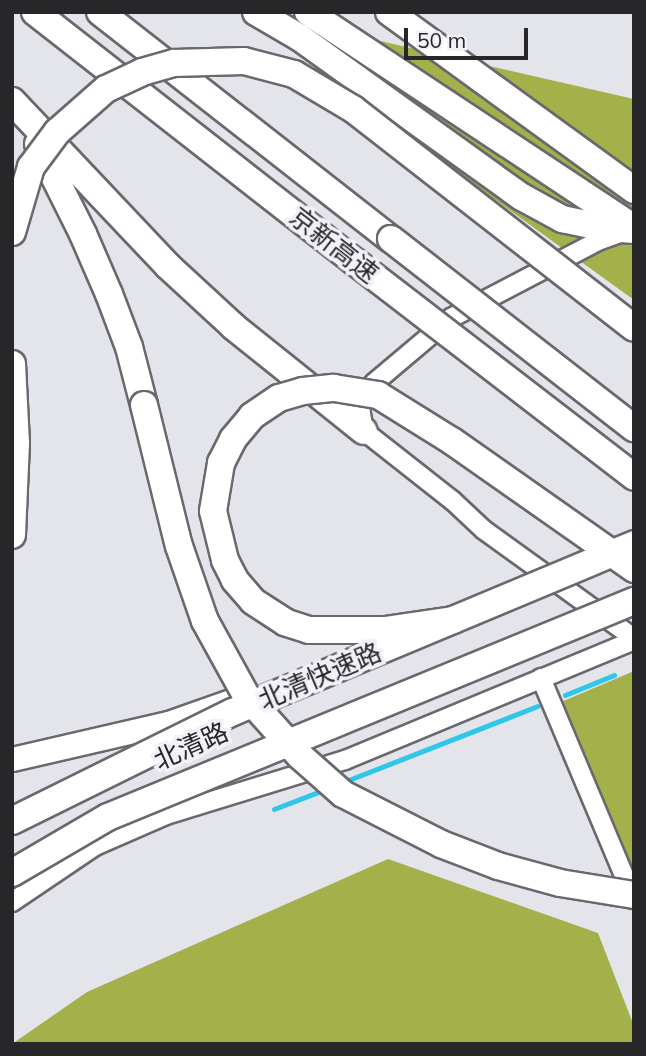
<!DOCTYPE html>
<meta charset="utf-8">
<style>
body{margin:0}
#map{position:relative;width:646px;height:1056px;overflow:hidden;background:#e4e4eb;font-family:Mulish,"Noto Sans SC",sans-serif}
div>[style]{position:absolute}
.forest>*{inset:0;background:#a4b14b}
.stream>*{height:5px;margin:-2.5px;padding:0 2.5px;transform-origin:2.5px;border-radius:2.5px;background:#2fc6e9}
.roads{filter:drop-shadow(2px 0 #69686e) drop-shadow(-2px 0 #69686e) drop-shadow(0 2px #69686e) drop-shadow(0 -2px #69686e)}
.minor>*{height:18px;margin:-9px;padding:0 9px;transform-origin:9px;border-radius:9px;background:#fff}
.major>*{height:23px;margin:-11.5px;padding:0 11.5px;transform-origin:11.5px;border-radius:11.5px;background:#fff}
.highway>*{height:26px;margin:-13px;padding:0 13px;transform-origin:13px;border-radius:13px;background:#fff}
.bridges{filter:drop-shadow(2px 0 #69686e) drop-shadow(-2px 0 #69686e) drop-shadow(0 2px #69686e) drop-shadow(0 -2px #69686e)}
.highway-bridge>*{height:26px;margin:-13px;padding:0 13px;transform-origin:13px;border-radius:13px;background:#fff}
span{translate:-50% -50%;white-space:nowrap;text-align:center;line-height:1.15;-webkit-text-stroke:7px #f1f1f8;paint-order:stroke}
.street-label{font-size:26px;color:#272629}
.frame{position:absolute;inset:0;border:14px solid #272629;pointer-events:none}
.scale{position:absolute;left:404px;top:28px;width:124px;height:32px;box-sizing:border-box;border:4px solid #272629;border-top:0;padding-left:9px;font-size:21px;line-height:24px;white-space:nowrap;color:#272629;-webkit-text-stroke:5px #f1f1f8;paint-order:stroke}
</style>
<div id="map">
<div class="forest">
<div style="clip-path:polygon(341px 32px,634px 99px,634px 300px,314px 69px)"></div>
<div style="clip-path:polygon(634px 671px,634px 875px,561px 702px)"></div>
<div style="clip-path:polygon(388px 859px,598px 933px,634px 1026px,634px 1044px,12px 1044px,87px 992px)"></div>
</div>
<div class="stream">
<div style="left:565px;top:695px;width:53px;rotate:-22.2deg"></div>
<div style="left:341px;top:783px;width:211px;rotate:-21.4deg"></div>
<div style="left:274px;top:809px;width:56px;rotate:-21deg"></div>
</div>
<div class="roads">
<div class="minor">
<div style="left:620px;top:233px;width:23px;rotate:160deg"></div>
<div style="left:598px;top:241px;width:166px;rotate:152.4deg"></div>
<div style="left:451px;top:318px;width:101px;rotate:139.8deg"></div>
<div style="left:374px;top:383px;width:28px;rotate:120deg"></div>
<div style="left:360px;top:407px;width:24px;rotate:81deg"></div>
<div style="left:364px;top:431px;width:113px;rotate:38.2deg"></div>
<div style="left:453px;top:501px;width:42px;rotate:43.1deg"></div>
<div style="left:484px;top:530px;width:185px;rotate:35.8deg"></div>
<div style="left:541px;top:678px;width:240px;rotate:67.2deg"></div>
<div style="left:12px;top:902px;width:100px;rotate:-34deg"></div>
<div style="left:95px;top:846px;width:77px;rotate:-23.6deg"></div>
<div style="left:166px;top:815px;width:187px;rotate:-17.1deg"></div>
<div style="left:345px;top:760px;width:313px;rotate:-22.5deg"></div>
</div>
<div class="major">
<div style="left:12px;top:759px;width:160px;rotate:-13deg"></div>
<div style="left:168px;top:723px;width:78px;rotate:-19.4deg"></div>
</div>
<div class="highway">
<div style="left:35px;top:12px;width:405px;rotate:38deg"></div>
<div style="left:100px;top:12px;width:369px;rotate:38deg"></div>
<div style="left:256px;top:12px;width:50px;rotate:30.2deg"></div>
<div style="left:299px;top:37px;width:274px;rotate:35.7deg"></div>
<div style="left:522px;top:197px;width:46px;rotate:28.8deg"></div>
<div style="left:562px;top:219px;width:44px;rotate:11.8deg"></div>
<div style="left:605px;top:228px;width:27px;rotate:4deg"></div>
<div style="left:308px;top:12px;width:391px;rotate:33.5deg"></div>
<div style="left:389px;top:12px;width:303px;rotate:36deg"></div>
<div style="left:12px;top:101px;width:227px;rotate:46.6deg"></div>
<div style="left:168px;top:266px;width:90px;rotate:42.7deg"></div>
<div style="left:234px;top:327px;width:166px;rotate:38.7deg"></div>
<div style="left:38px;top:144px;width:101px;rotate:63.4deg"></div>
<div style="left:83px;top:234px;width:65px;rotate:66.6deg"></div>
<div style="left:109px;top:294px;width:57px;rotate:69.3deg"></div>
<div style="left:129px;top:347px;width:60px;rotate:75.5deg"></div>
<div style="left:12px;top:364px;width:79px;rotate:87.1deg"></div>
<div style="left:16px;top:443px;width:92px;rotate:92.5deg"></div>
</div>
</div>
<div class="bridges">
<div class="highway-bridge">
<div style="left:12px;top:232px;width:68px;rotate:-73.7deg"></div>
<div style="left:31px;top:167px;width:44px;rotate:-53.4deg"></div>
<div style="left:57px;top:132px;width:65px;rotate:-41.3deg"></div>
<div style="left:106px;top:89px;width:40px;rotate:-25deg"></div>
<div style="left:142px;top:72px;width:33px;rotate:-16deg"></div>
<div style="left:174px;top:63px;width:70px;rotate:-1.6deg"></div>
<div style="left:244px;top:61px;width:52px;rotate:14.6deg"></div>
<div style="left:294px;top:74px;width:69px;rotate:30.7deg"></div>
<div style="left:353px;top:109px;width:356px;rotate:37.9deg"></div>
<div style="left:391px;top:239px;width:308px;rotate:37.9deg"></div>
<div style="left:354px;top:261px;width:354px;rotate:37.6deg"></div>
<div style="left:144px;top:405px;width:145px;rotate:76.1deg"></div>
<div style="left:179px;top:546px;width:79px;rotate:70.9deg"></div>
<div style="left:205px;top:621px;width:87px;rotate:61.1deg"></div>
<div style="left:247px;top:697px;width:79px;rotate:48.1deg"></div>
<div style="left:300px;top:756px;width:57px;rotate:41.5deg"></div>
<div style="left:343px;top:794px;width:110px;rotate:27deg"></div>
<div style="left:441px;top:844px;width:61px;rotate:21.1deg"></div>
<div style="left:498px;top:866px;width:64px;rotate:15.3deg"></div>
<div style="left:560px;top:883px;width:75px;rotate:9.2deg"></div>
<div style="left:453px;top:620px;width:69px;rotate:171.6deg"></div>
<div style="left:385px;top:630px;width:76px;rotate:180deg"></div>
<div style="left:309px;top:630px;width:25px;rotate:-162deg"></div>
<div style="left:285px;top:622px;width:38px;rotate:-147deg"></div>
<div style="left:253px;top:601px;width:28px;rotate:-131deg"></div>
<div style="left:235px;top:580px;width:22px;rotate:-117deg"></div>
<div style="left:225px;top:560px;width:50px;rotate:-103.8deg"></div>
<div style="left:213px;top:511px;width:49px;rotate:-80.5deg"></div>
<div style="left:221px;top:463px;width:27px;rotate:-63deg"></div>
<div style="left:233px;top:439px;width:30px;rotate:-50deg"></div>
<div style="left:252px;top:416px;width:32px;rotate:-34deg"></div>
<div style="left:279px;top:398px;width:25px;rotate:-16deg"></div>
<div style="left:303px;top:391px;width:31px;rotate:-6deg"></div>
<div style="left:334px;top:388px;width:45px;rotate:9deg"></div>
<div style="left:378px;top:395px;width:87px;rotate:31.9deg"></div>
<div style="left:452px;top:441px;width:223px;rotate:35.1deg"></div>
<div style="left:12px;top:821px;width:246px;rotate:-26.3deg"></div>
<div style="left:233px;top:712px;width:435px;rotate:-22.7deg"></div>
<div style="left:12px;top:873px;width:111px;rotate:-30.3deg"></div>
<div style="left:108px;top:817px;width:569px;rotate:-22.33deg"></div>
</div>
</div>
<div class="street-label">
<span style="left:334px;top:245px;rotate:38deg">京新高速</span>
<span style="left:320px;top:676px;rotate:-23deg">北清快速路</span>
<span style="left:191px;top:746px;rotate:-24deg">北清路</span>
</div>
<div class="frame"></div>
<div class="scale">50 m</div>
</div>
